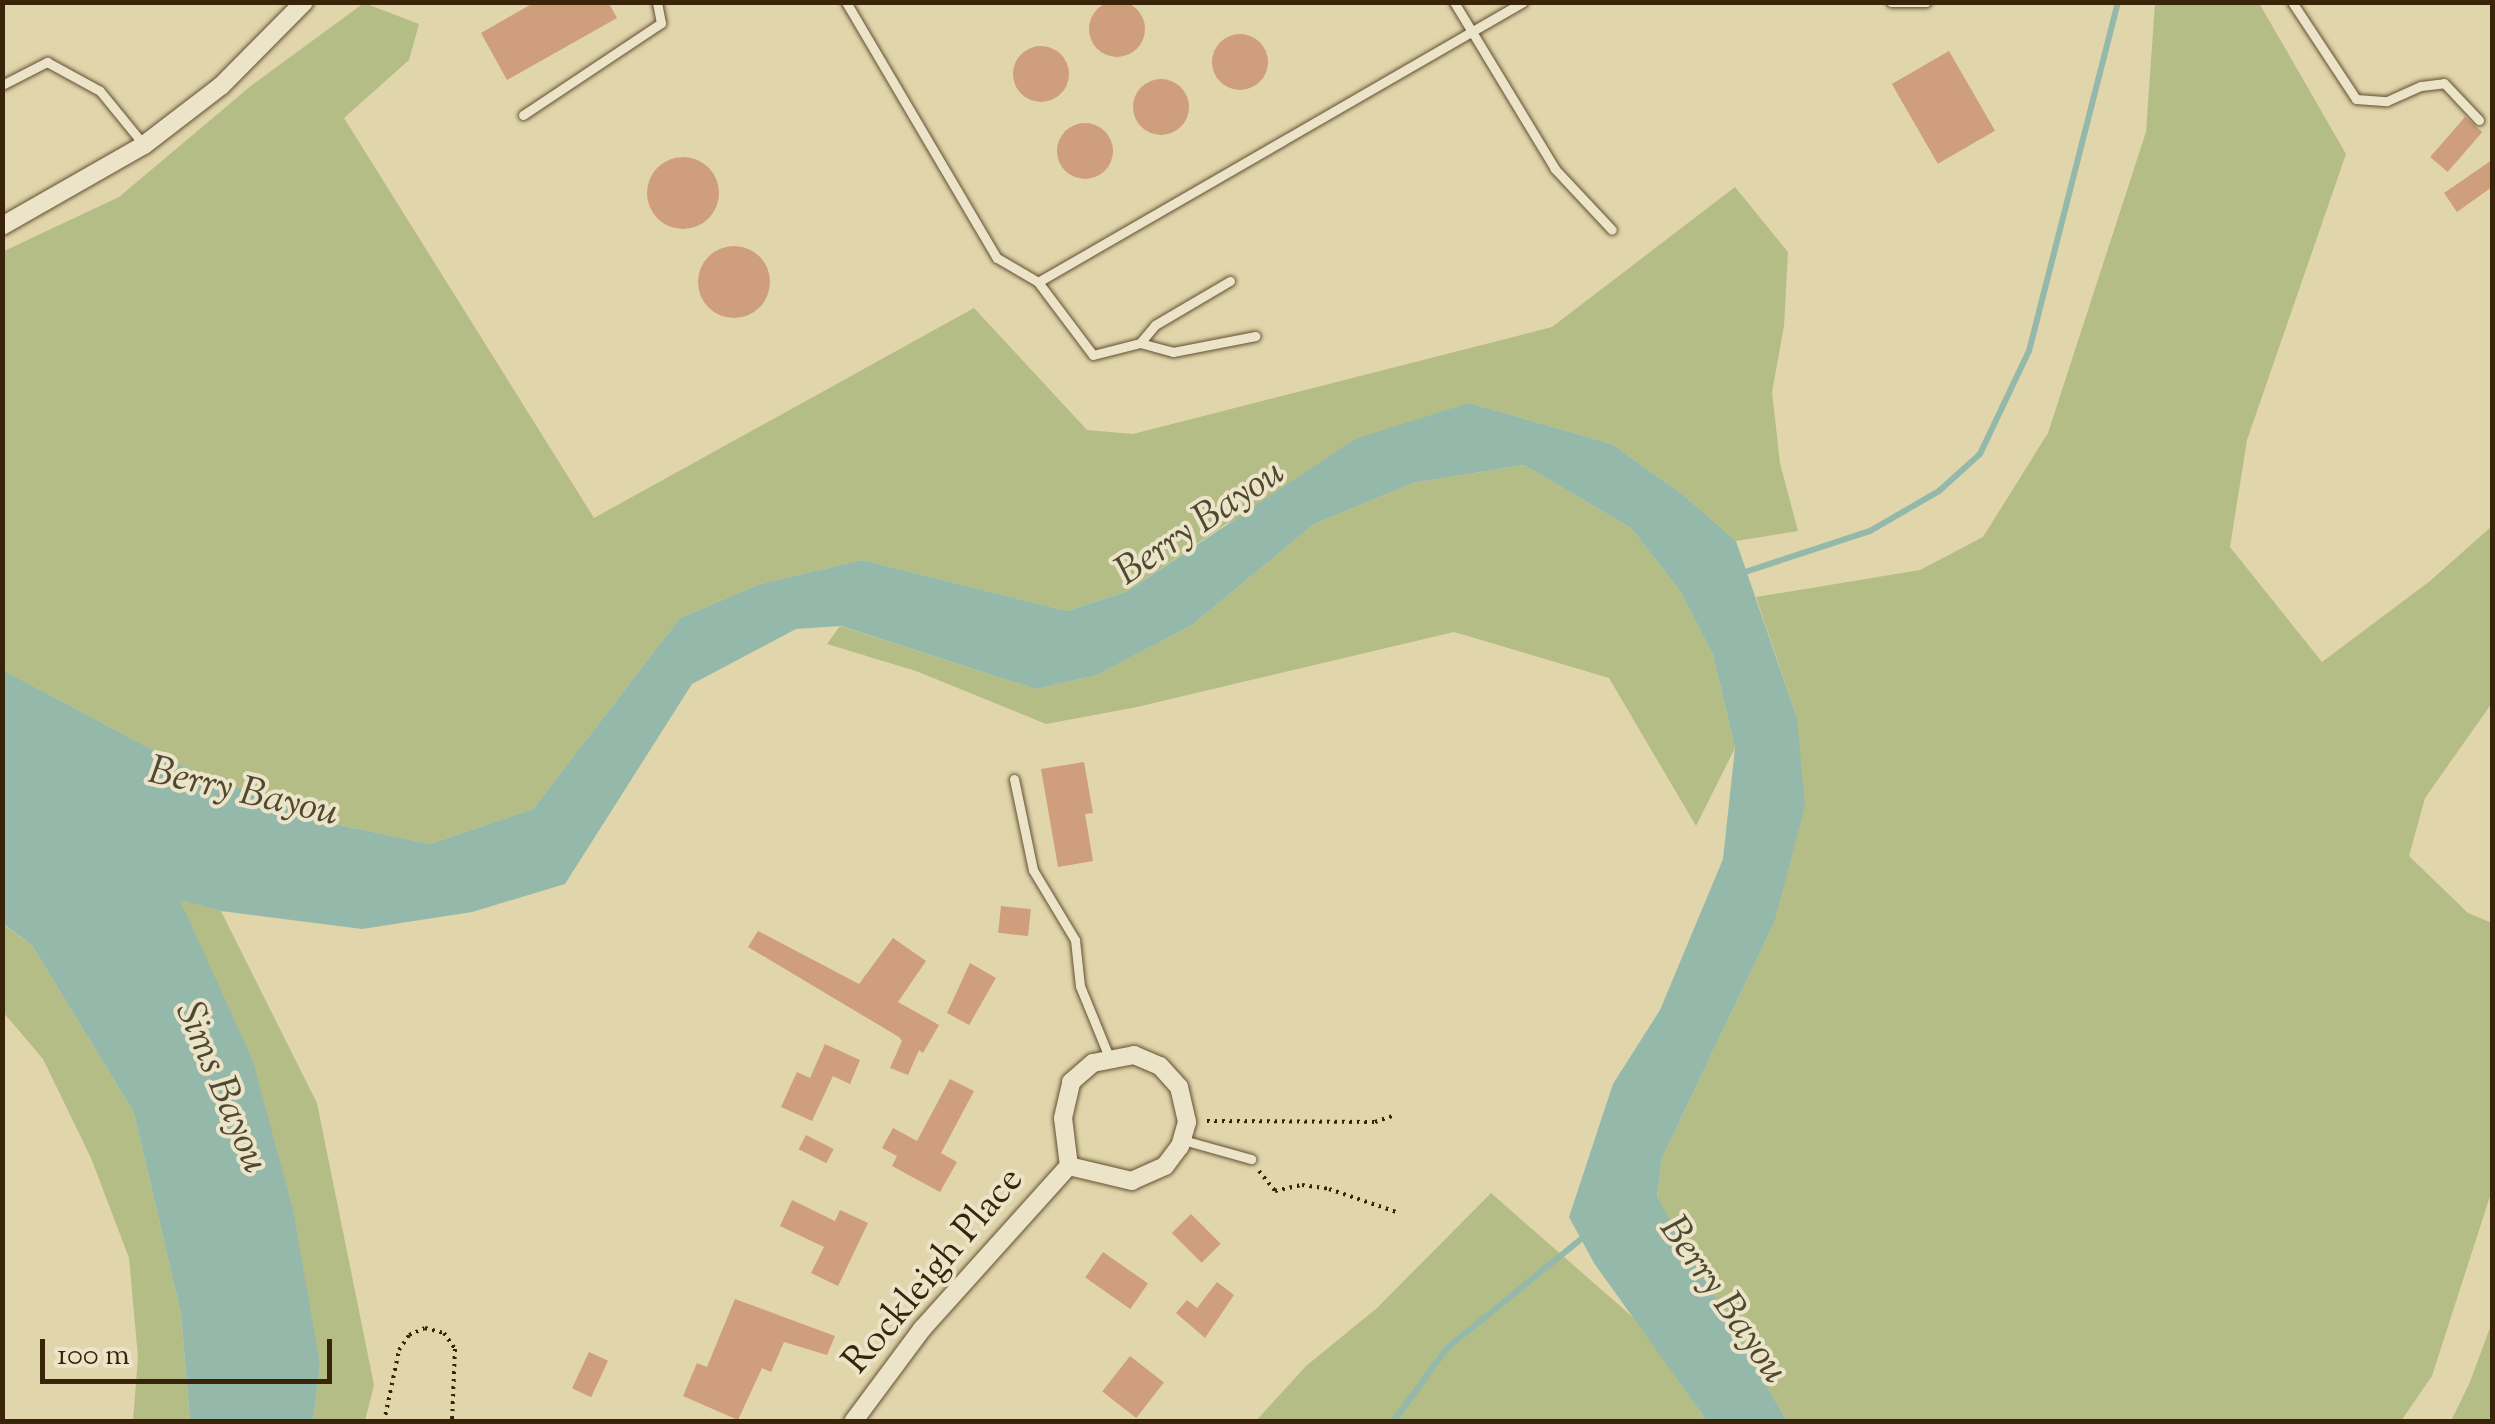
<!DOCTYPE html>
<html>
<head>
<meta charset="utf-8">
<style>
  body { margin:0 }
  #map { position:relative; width:2495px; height:1424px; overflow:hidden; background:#e1d5ab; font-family:"Sorts Mill Goudy",serif }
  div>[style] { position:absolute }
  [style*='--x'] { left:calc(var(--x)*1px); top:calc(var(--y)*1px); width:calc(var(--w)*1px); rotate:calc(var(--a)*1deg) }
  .green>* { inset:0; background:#b5bd87 }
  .water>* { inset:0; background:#94b9aa }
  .stream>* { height:6px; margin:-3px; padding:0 3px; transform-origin:3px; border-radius:3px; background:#94b9aa }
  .building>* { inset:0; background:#cf9e7c; transform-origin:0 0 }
  .round { border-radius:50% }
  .path>* { height:4px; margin-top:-2px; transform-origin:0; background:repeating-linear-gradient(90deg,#392409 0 2.5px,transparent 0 7.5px) }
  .roads { filter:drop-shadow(0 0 2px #635032) drop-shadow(0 0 2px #635032) }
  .lane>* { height:9px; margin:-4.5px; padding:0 4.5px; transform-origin:4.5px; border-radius:4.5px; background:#ece4c8 }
  .street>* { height:18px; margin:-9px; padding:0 9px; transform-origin:9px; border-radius:9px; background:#ece4c8 }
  span { translate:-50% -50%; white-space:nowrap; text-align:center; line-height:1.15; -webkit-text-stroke:8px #ece4c8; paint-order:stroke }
  .street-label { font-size:38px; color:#392409 }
  .water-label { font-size:40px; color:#504931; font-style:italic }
  .frame { position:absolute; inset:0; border:5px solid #392409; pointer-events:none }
  .scale { position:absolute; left:40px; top:1339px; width:292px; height:45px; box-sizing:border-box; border:5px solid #392409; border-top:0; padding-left:12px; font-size:30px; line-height:35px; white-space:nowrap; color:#392409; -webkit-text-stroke:8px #ece4c8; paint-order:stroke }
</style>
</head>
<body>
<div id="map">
  <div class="green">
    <div style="clip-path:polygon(364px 3px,419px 24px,409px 60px,344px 118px,594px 518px,974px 308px,1087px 430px,1133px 434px,1552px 327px,1735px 187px,1788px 252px,1784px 326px,1772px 392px,1780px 463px,1798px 531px,1736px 541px,1682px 494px,1612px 444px,1469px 403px,1226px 524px,1128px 591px,1067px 611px,862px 560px,760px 584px,680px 618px,533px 809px,430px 844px,335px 824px,185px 767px,3px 670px,2px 252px,119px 197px,252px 85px)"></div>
    <div style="clip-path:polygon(2155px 3px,2259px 3px,2346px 154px,2247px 440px,2230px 547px,2322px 662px,2430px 581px,2492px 526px,2492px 703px,2425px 798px,2409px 856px,2468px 913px,2492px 923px,2492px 1190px,2432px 1376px,2401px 1421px,1787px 1421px,1657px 1198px,1662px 1158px,1774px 923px,1797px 718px,1756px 597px,1920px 570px,1983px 537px,2048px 433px,2146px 132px)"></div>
    <div style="clip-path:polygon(1524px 465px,1631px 528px,1680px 591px,1713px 655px,1735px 748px,1696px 826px,1609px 678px,1454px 632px,1137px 707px,1046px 724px,916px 671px,827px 644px,840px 626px,1036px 689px,1097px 675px,1192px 625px,1314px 524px,1413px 483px)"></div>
    <div style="clip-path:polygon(179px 899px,221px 911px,317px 1103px,374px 1385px,365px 1421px,313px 1421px,320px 1364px)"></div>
    <div style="clip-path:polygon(2px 924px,32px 945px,134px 1113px,181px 1314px,190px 1421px,133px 1421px,138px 1357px,129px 1258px,91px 1158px,43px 1059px,3px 1012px)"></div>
    <div style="clip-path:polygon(1491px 1193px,1635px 1319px,1707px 1421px,1255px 1422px,1306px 1366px,1377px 1308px)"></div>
    <div style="clip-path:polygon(2492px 1322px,2492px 1421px,2451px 1421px,2470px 1382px)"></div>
  </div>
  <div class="water">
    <div style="clip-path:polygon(1469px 403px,1612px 444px,1682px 494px,1736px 541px,1797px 718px,1805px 806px,1774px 923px,1662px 1158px,1657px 1197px,1787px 1421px,1707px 1421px,1594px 1263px,1569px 1217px,1613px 1084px,1660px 1010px,1723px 859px,1735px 748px,1713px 655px,1680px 591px,1631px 528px,1524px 465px,1413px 483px,1314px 524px,1192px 625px,1097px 675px,1036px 689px,841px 626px,796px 629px,692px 684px,565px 884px,472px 912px,362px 929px,221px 911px,180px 900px,253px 1061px,293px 1210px,320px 1364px,313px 1421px,190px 1421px,181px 1314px,134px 1113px,32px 945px,3px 924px,3px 670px,185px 767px,335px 824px,430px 844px,533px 809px,680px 618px,760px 584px,862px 560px,1067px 611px,1128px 591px,1355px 439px)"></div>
  </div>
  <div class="stream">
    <div style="--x:1742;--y:573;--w:135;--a:-18.2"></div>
    <div style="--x:1870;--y:531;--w:80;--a:-30.1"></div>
    <div style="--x:1939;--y:491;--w:55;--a:-42.1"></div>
    <div style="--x:1980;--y:454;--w:114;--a:-64.6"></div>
    <div style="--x:2029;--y:351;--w:360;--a:-75.7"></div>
    <div style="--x:1393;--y:1422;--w:92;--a:-53.9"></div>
    <div style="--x:1447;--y:1348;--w:179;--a:-39.1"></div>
  </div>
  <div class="building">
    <div class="round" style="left:1089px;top:1px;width:56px;height:56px"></div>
    <div style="clip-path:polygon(535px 2px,608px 2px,617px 18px,507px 80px,481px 33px)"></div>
    <div class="round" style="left:1212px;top:34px;width:56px;height:56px"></div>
    <div class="round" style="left:1013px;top:46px;width:56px;height:56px"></div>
    <div style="left:1949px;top:51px;width:92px;height:66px;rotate:60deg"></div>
    <div class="round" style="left:1133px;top:79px;width:56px;height:56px"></div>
    <div style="left:2465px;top:117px;width:23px;height:53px;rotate:41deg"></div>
    <div class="round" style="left:1057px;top:123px;width:56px;height:56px"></div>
    <div class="round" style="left:647px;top:157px;width:72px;height:72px"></div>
    <div style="clip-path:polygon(2492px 160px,2492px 187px,2457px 212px,2444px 193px)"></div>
    <div class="round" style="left:698px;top:246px;width:72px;height:72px"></div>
    <div style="clip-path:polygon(1084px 762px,1093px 813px,1085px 814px,1093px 861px,1058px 867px,1041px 769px)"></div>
    <div style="left:1001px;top:906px;width:30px;height:27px;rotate:6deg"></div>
    <div style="clip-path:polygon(758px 931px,859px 984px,893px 938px,926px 961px,898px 1002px,939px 1025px,923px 1053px,919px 1050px,908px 1075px,890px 1068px,902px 1041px,899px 1037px,748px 947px)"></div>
    <div style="clip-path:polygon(970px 963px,996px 978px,969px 1025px,947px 1013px)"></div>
    <div style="clip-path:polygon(825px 1044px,860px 1060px,850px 1084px,833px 1076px,812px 1121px,781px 1107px,797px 1072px,810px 1078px)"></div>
    <div style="clip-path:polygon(950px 1079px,974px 1091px,941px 1153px,957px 1162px,940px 1192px,892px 1166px,897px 1156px,882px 1148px,893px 1128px,917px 1141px)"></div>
    <div style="left:806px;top:1135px;width:31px;height:16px;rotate:27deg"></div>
    <div style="clip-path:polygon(792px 1200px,835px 1221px,840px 1210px,868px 1223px,838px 1286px,811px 1273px,824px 1247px,780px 1226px)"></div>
    <div style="left:1191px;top:1214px;width:42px;height:27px;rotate:45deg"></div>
    <div style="left:1103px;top:1252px;width:55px;height:31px;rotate:35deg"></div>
    <div style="clip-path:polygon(1217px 1282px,1234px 1295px,1205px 1338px,1176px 1313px,1187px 1300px,1197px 1308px)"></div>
    <div style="clip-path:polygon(735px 1299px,835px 1336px,827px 1355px,784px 1342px,771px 1372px,762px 1368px,738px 1420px,683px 1396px,697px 1363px,707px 1367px)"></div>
    <div style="left:589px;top:1352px;width:21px;height:40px;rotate:25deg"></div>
    <div style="left:1130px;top:1356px;width:43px;height:45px;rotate:38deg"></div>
  </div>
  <div class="path">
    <div style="--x:1207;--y:1121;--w:168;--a:0.3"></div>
    <div style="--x:1375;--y:1122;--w:18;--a:-19"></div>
    <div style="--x:1259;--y:1171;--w:26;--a:51"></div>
    <div style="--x:1275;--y:1191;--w:28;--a:-13"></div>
    <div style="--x:1302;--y:1185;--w:27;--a:8"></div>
    <div style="--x:1329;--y:1189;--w:74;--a:18.9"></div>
    <div style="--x:384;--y:1422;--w:74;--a:-78.2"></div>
    <div style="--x:399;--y:1350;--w:18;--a:-56"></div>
    <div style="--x:409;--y:1335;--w:17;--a:-24"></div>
    <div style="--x:425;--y:1328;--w:20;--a:15"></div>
    <div style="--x:444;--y:1333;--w:19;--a:55"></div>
    <div style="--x:455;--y:1349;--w:73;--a:92.4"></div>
  </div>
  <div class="roads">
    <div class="lane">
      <div style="--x:846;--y:2;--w:297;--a:59.5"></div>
      <div style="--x:997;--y:258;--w:48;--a:30.3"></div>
      <div style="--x:1038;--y:282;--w:560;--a:-30"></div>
      <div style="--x:1454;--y:2;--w:195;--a:58.8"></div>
      <div style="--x:1555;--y:169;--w:83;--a:46.9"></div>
      <div style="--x:1891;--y:2;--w:35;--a:0"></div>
      <div style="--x:2292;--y:2;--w:116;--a:56.6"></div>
      <div style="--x:2356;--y:99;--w:31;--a:4"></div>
      <div style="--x:2387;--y:101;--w:37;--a:-24"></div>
      <div style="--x:2421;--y:86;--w:23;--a:-7"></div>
      <div style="--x:2444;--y:83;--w:51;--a:46.6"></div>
      <div style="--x:2;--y:85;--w:51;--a:-27.1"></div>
      <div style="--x:47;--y:62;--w:60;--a:28.7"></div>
      <div style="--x:100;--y:91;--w:70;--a:50.8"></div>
      <div style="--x:523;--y:115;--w:166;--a:-33.7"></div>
      <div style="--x:661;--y:23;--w:21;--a:-101"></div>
      <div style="--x:1038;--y:282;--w:91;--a:53"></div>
      <div style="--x:1093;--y:355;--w:49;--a:-14.3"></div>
      <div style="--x:1140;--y:343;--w:23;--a:-50"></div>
      <div style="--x:1155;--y:325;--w:87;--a:-30.4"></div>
      <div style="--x:1140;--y:343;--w:34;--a:15"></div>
      <div style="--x:1173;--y:352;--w:84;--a:-11"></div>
      <div style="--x:1014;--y:779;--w:93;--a:78.2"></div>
      <div style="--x:1033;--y:870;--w:82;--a:59"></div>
      <div style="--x:1075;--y:940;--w:46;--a:83.8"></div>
      <div style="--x:1080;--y:986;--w:77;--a:67.8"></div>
      <div style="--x:1183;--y:1140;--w:71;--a:15.6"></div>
    </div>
    <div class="street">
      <div style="--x:2;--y:226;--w:163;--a:-29.7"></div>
      <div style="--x:144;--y:145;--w:97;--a:-37.5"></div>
      <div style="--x:221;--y:86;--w:118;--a:-45.3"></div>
      <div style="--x:1134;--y:1055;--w:28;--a:23"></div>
      <div style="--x:1160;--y:1066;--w:28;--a:48"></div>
      <div style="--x:1179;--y:1087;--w:36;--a:77"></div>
      <div style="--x:1187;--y:1122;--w:25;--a:106"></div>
      <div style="--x:1180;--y:1146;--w:25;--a:127"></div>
      <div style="--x:1165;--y:1166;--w:36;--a:156"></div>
      <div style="--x:1132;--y:1181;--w:65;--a:-166.6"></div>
      <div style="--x:1069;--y:1166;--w:48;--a:-97.1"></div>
      <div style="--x:1063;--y:1118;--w:37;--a:-77"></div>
      <div style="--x:1071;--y:1082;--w:29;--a:-41"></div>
      <div style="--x:1093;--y:1063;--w:42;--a:-11"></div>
      <div style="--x:853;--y:1422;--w:116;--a:-53.4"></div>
      <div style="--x:922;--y:1329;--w:219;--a:-48"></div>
    </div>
  </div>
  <div class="street-label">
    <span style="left:935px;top:1272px;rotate:-50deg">Rockleigh Place</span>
  </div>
  <div class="water-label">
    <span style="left:1201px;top:524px;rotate:-34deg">Berry Bayou</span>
    <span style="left:243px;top:794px;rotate:13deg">Berry Bayou</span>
    <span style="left:220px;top:1088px;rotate:67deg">Sims Bayou</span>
    <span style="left:1722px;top:1301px;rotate:55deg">Berry Bayou</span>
  </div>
  <div class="frame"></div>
  <div class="scale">100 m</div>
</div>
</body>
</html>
